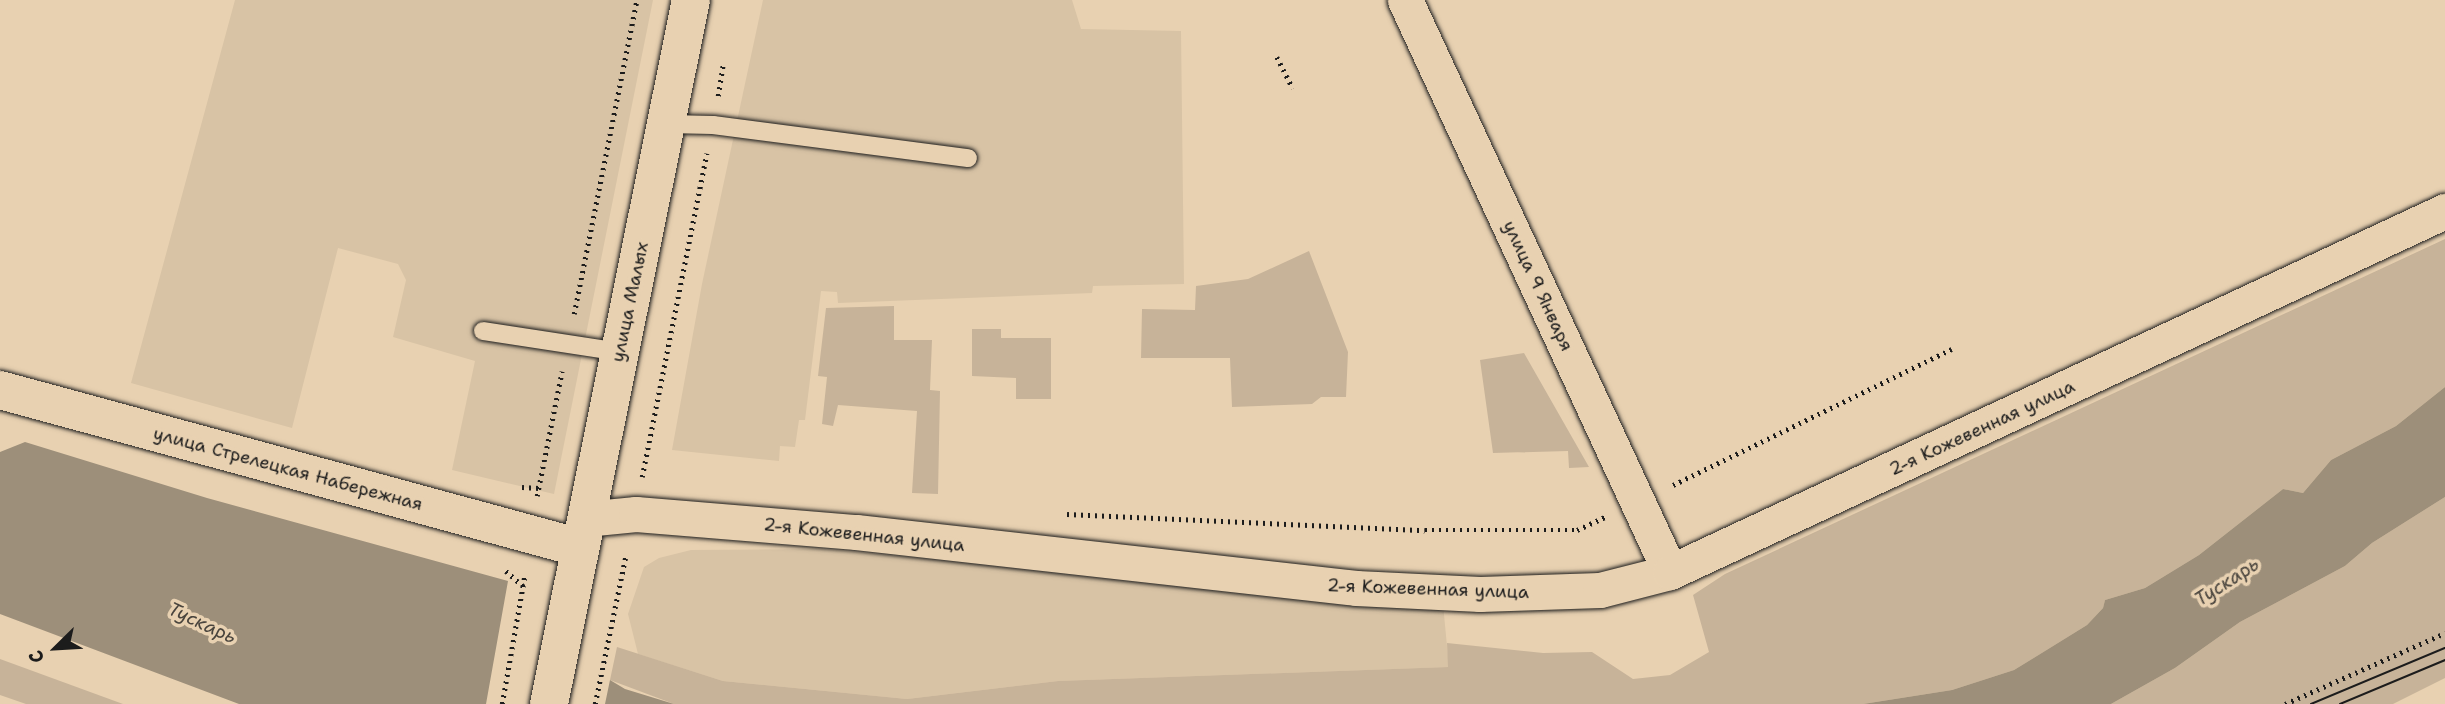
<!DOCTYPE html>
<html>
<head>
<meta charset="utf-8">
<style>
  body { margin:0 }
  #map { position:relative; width:2445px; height:704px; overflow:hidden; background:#e8d1b1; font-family:"Shantell Sans",sans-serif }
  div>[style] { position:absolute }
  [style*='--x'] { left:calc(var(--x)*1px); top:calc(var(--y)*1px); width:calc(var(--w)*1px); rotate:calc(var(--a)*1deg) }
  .built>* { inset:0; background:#d8c3a5 }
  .green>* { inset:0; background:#c7b399 }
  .water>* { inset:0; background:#9d8f7a }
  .path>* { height:4.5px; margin-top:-2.25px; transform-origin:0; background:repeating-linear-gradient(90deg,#1c1c1c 0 2px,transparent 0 7px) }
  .roads { filter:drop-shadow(0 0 2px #1c1c1c) drop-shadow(0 0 2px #1c1c1c) }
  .lane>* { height:18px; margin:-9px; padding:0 9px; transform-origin:9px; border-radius:9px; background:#e8d1b1 }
  .street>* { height:35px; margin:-17.5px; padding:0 17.5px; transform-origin:17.5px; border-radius:17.5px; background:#e8d1b1 }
  .secondary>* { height:38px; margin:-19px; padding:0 19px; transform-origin:19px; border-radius:19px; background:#e8d1b1 }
  .primary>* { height:38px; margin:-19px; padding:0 19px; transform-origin:19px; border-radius:19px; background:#e8d1b1 }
  .tram>* { height:2px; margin:-1px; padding:0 1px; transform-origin:1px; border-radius:1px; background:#1c1c1c }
  span { translate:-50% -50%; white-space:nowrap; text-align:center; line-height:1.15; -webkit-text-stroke:7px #e8d1b1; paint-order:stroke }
  .street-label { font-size:18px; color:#1c1c1c }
  .water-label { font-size:19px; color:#49443d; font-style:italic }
  .north { position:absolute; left:21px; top:613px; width:70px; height:70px; -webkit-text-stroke:5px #e8d1b1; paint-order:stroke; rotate:246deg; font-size:19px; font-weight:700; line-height:28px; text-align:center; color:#1c1c1c }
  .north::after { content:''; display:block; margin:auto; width:24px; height:32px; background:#1c1c1c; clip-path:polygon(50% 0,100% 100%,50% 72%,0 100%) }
</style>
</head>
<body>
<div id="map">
  <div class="built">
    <div style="clip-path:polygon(235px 0,653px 0,554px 494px,452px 470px,475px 361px,393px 337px,406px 280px,398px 264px,338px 248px,292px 428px,131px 383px)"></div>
    <div style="clip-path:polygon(763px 0,1072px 0,1081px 29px,1181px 31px,1184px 284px,1093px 286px,1092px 293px,838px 303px,837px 292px,821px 291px,805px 420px,799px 420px,795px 447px,780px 446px,779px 461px,672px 450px,702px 284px)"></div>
    <div style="clip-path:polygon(820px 549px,1443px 604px,1449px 667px,1058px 681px,907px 699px,723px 681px,638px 654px,628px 614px,644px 567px,659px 558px,691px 550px)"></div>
  </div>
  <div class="green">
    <div style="clip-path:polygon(2445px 239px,2445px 387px,2396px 426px,2331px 460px,2303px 493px,2283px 489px,2199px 555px,2145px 588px,2105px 600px,2103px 608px,2087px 625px,2014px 670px,1952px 690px,1863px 704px,674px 704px,610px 680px,617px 647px,723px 681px,907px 699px,1058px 681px,1448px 667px,1447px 643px,1543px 653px,1592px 652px,1633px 679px,1670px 675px,1709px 652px,1693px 595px,1725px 574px)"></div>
    <div style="clip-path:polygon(1309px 251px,1348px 352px,1346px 397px,1321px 397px,1312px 404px,1232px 407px,1230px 358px,1141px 358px,1142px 309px,1195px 310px,1196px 286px,1248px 279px)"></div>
    <div style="clip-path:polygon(894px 306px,894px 340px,932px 340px,930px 390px,940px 391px,938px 494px,912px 493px,917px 411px,838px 405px,833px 426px,822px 424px,827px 377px,818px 376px,826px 308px)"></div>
    <div style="clip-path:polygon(972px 329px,1001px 329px,1001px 338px,1051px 338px,1051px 399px,1016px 399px,1016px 378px,972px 376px)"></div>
    <div style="clip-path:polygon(1524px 353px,1589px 467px,1569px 468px,1568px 451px,1493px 453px,1480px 360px)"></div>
    <div style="clip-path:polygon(2445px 497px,2445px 678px,2393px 704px,2111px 704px,2175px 668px,2240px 622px,2345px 566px,2372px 543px)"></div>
    <div style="clip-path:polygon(0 659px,123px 704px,26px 704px,0 695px)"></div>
  </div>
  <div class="water">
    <div style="clip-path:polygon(2445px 387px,2445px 497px,2372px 543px,2345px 566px,2240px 622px,2175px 668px,2111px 704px,1863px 704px,1952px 690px,2014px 670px,2087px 625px,2103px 608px,2105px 600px,2145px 588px,2199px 555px,2283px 489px,2303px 493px,2331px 460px,2396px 426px)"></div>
    <div style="clip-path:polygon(25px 442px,207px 498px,508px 581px,486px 704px,239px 704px,0 614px,0 452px)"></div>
    <div style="clip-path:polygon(610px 680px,625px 689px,674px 704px,605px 704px)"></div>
  </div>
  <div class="path">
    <div style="--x:1277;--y:57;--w:35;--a:63"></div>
    <div style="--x:718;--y:96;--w:33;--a:-81"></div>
    <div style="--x:574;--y:314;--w:320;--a:-78.7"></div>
    <div style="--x:642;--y:477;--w:330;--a:-78.7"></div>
    <div style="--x:1673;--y:485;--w:310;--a:-26"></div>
    <div style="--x:522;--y:487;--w:17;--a:3"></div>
    <div style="--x:537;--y:496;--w:127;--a:-78.7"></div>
    <div style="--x:1067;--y:514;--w:358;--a:2.6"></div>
    <div style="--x:1425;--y:530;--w:152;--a:0"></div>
    <div style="--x:1577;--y:530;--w:31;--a:-25"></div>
    <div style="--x:506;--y:571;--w:23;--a:41"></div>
    <div style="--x:502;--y:704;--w:132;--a:-80"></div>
    <div style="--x:595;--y:704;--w:153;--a:-78.3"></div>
    <div style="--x:2285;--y:704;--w:175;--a:-23.9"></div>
  </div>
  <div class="roads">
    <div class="lane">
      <div style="--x:667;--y:124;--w:46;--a:1.2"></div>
      <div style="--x:713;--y:125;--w:257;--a:7.4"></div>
      <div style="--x:483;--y:331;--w:139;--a:8.7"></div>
    </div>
    <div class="street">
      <div style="--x:1405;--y:0;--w:630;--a:65.14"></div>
      <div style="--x:585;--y:519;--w:51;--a:-5.6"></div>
      <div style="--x:636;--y:514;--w:221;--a:4.7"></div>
      <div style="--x:856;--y:532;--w:503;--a:6.39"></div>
      <div style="--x:1356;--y:588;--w:124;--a:2.8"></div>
      <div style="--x:1480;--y:594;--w:120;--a:-1.9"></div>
      <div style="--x:1600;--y:590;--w:72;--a:-14.4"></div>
      <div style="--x:1670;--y:572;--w:855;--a:-24.98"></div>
    </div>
    <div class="secondary">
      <div style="--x:0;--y:390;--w:598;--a:15.22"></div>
    </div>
    <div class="primary">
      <div style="--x:549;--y:704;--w:718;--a:-78.6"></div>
    </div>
  </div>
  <div class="tram">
    <div style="--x:2311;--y:704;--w:145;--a:-22.7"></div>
    <div style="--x:2340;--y:704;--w:114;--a:-22.7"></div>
  </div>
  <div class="street-label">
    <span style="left:1538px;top:286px;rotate:65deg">улица 9 Января</span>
    <span style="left:630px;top:302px;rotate:-78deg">улица Малых</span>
    <span style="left:1982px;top:428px;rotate:-25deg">2-я Кожевенная улица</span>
    <span style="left:288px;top:469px;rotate:15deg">улица Стрелецкая Набережная</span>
    <span style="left:864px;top:535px;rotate:6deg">2-я Кожевенная улица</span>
    <span style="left:1428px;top:589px;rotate:2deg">2-я Кожевенная улица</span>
  </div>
  <div class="water-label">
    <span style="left:2227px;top:582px;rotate:-33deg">Тускарь</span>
    <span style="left:202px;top:623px;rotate:25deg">Тускарь</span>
  </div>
  <div class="north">С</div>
</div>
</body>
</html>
